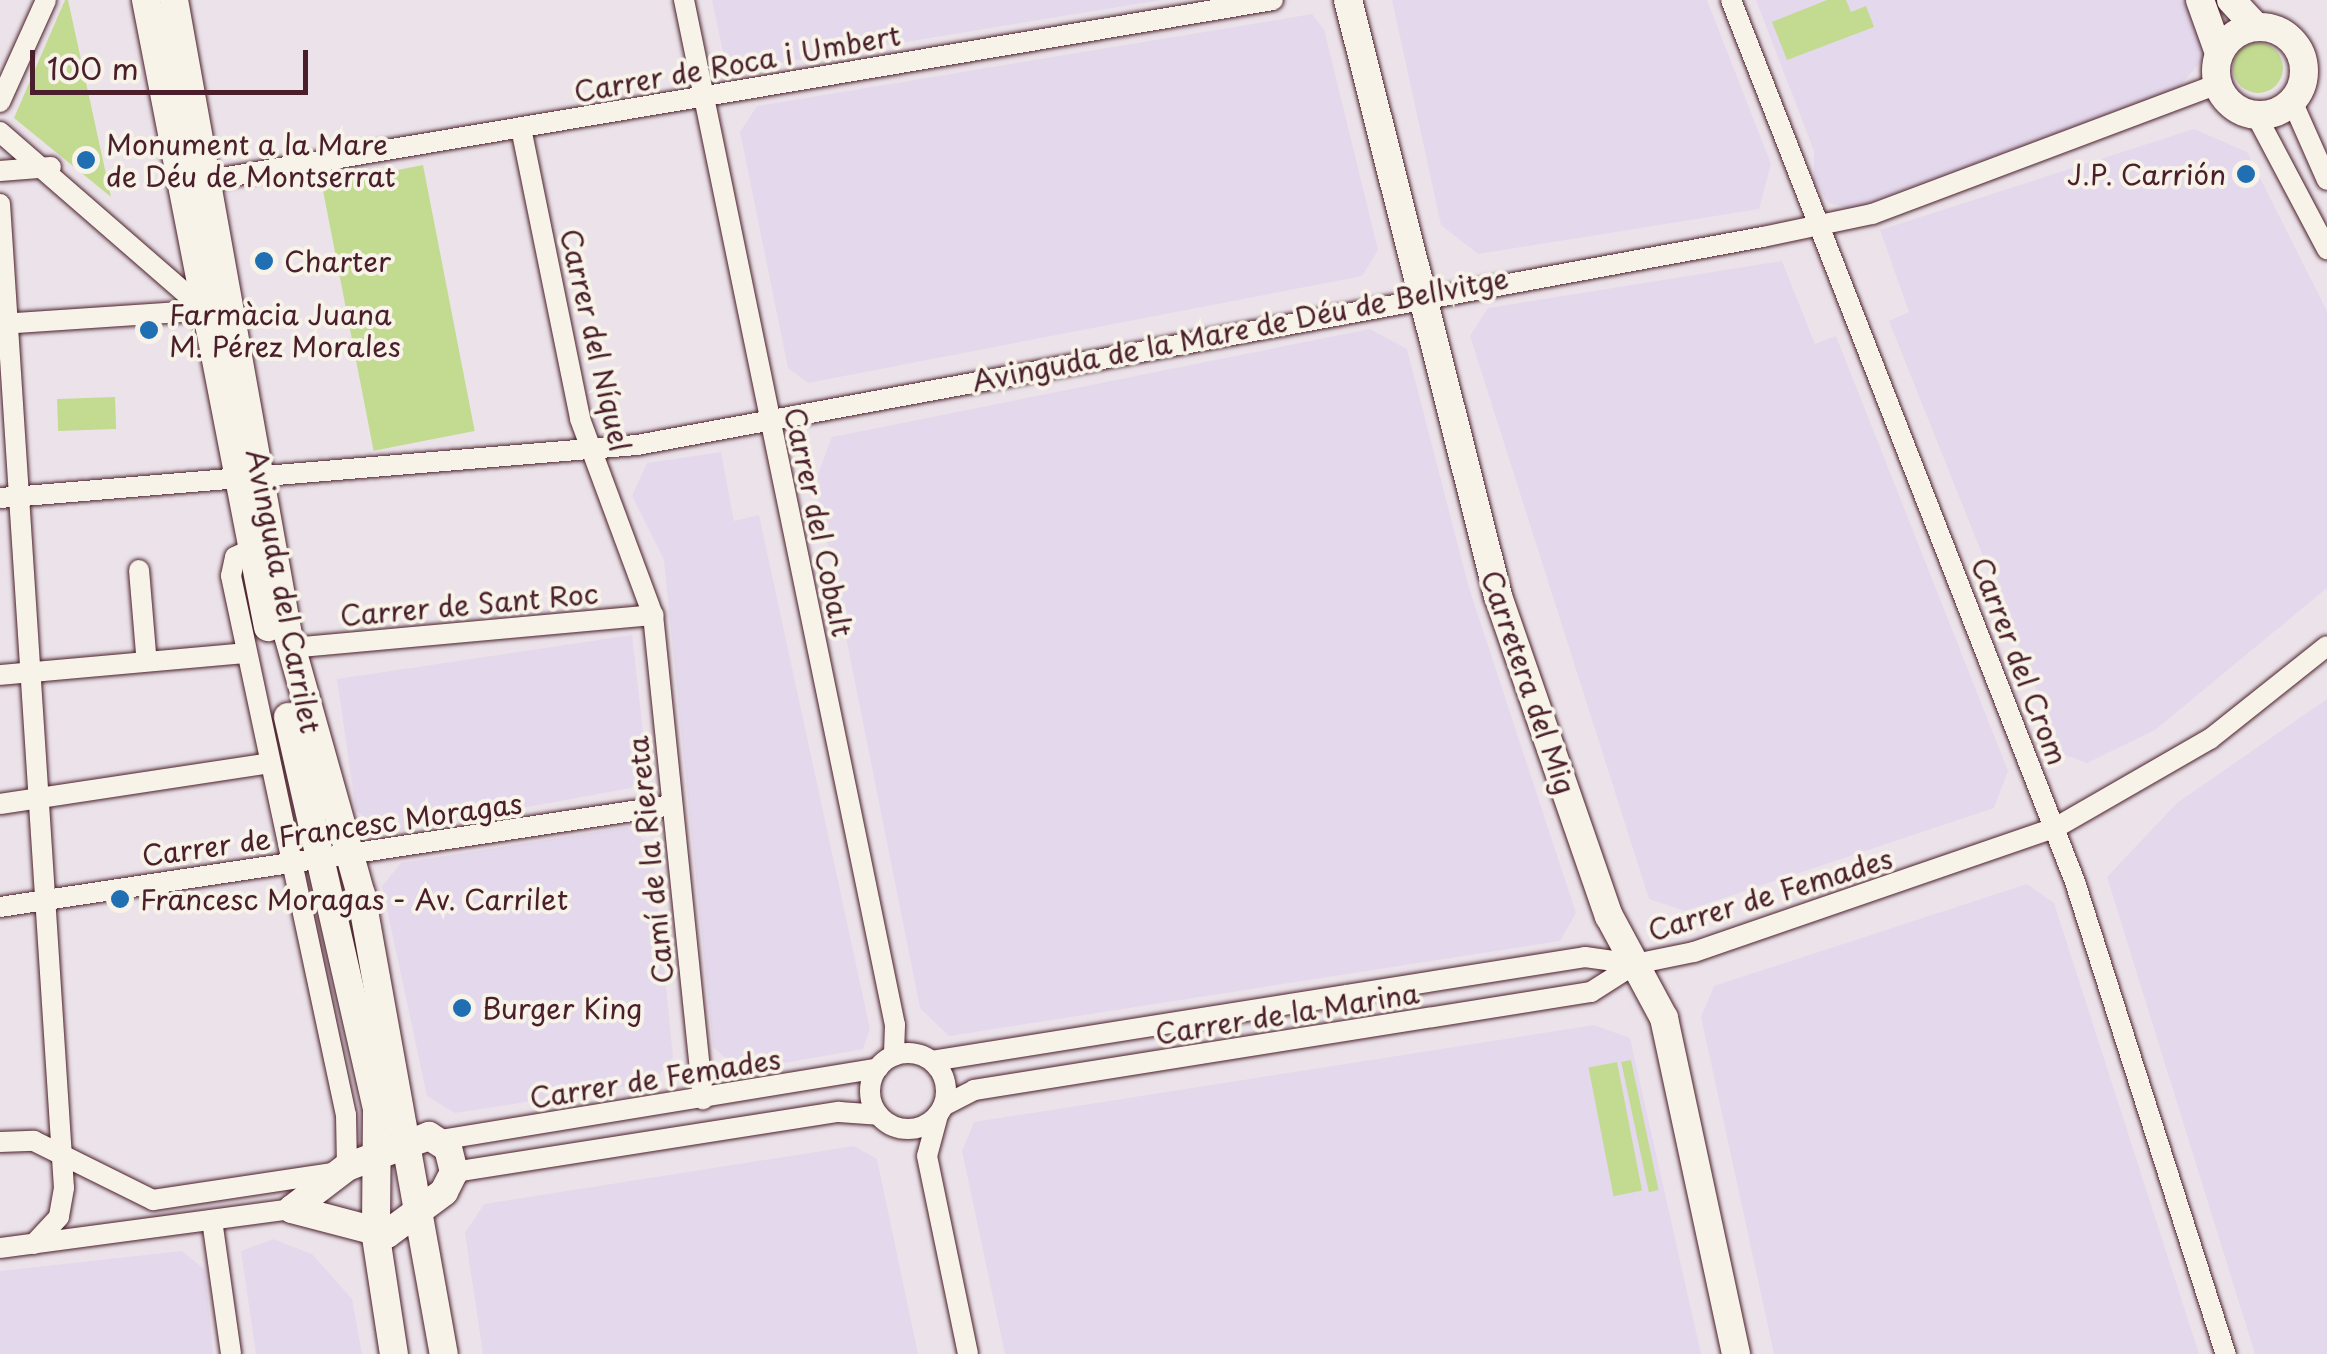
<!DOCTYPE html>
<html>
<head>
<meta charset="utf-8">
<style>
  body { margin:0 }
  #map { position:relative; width:2327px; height:1354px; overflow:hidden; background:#ece3ea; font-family:"Playpen Sans",sans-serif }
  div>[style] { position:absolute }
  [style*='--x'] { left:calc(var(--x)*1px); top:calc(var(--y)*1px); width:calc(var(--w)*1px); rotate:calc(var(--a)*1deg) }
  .built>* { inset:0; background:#e4d8ec }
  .green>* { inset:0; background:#c3db91; transform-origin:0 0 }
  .round { border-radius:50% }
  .roads { filter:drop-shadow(0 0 2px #4a1f2b) drop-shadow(0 0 2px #4a1f2b) }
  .street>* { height:20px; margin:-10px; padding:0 10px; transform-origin:10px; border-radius:10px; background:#f7f3e8 }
  .street>.ring { margin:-10px; padding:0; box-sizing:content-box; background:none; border:20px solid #f7f3e8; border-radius:50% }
  .secondary>* { height:28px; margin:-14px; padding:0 14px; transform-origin:14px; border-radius:14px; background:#f7f3e8 }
  .secondary>.ring { margin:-14px; padding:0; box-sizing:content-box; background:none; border:28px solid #f7f3e8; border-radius:50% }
  .dots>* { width:28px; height:28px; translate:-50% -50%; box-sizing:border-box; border:5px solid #f7f3e8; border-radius:50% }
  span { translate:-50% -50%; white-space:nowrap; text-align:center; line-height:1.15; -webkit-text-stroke:8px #f7f3e8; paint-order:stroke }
  .street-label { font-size:28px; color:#4a1f2b }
  .poi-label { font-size:28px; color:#4a1f2b }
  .left { translate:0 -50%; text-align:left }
  .right { translate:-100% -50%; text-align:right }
  .scale { position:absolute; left:30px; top:50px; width:278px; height:45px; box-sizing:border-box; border:5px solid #4a1f2b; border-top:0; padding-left:12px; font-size:30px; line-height:35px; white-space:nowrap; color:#4a1f2b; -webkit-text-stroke:8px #f7f3e8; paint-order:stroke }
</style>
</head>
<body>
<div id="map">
  <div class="built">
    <div style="clip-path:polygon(712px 0,1161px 0,748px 68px,723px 52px)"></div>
    <div style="clip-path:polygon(1392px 0,1707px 0,1771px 164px,1759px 209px,1478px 254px,1441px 225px)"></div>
    <div style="clip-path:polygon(1756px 0,2191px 0,2208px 53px,2179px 87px,1852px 209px,1829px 203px,1814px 183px,1814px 151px)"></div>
    <div style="clip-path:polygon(1312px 14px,1324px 29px,1378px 250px,1362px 276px,808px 383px,788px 368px,740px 132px,757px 106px)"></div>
    <div style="clip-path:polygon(2194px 129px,2247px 152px,2327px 311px,2327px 588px,2155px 730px,2087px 763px,2062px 754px,1889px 321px,1909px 312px,1880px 230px)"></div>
    <div style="clip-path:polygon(1782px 261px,1815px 344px,1836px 336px,2008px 771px,1994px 808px,1685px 911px,1649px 899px,1470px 336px,1488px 308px)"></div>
    <div style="clip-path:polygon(1370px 329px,1407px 349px,1469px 588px,1576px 913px,1560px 941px,949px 1036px,920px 1008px,815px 482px,832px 437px)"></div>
    <div style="clip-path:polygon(721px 452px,734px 521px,759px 515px,870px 1029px,863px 1049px,740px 1071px,713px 1047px,664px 560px,632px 496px,647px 463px)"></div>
    <div style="clip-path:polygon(632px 635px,647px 766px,631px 788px,386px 833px,356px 811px,337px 679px)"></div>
    <div style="clip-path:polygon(2327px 699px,2327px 1354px,2255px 1354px,2107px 877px,2177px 803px)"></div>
    <div style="clip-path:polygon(627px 827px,652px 846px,673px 1057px,654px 1082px,455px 1113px,427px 1096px,382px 886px,401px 863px)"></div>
    <div style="clip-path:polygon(2027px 884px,2054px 903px,2199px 1354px,1774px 1354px,1701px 1017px,1714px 986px)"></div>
    <div style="clip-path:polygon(1594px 1025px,1630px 1038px,1701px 1354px,1005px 1354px,962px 1151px,974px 1122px)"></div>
    <div style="clip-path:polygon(854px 1146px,877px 1159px,918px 1354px,483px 1354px,465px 1233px,484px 1204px)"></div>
    <div style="clip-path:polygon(273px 1239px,312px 1254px,352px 1299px,362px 1354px,256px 1354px,241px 1251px)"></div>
    <div style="clip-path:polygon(182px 1251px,205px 1270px,213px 1354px,0 1354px,0 1271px)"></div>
  </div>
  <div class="green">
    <div style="clip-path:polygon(65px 0,68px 0,111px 197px,14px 118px)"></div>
    <div style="clip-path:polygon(1827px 0,1846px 0,1851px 12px,1866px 6px,1874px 27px,1787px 60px,1772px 22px)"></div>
    <div class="round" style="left:2233px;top:43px;width:50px;height:50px"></div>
    <div style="left:423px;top:165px;width:271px;height:103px;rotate:79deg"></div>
    <div style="left:115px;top:397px;width:32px;height:58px;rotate:88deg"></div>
    <div style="left:1631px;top:1060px;width:133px;height:10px;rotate:78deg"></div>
    <div style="left:1617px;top:1062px;width:131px;height:29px;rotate:79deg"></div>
  </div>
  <div class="roads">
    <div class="street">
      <div style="--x:684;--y:0;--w:1046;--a:78.37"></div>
      <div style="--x:895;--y:1025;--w:31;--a:92"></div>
      <div style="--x:1731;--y:0;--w:947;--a:68.69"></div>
      <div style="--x:2075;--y:882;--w:496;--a:72.3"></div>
      <div style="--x:2292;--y:101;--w:86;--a:66.1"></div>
      <div style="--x:0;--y:102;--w:112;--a:-65.7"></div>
      <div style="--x:2256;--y:115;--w:152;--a:62.1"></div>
      <div style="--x:521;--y:128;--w:297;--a:78.5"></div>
      <div style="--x:580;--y:419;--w:209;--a:69.6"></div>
      <div style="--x:653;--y:615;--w:487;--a:84.1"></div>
      <div style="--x:0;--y:132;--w:274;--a:41"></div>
      <div style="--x:0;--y:171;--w:51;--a:-4.5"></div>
      <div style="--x:209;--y:180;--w:1079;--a:-9.6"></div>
      <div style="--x:0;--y:204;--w:986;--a:86.28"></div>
      <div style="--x:64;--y:1188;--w:29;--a:100"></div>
      <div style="--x:59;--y:1217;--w:37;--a:133"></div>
      <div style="--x:0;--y:324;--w:212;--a:-3.8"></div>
      <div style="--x:0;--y:498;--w:639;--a:-4.76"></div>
      <div style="--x:637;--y:445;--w:1145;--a:-10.47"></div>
      <div style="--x:1763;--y:237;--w:111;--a:-11.9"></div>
      <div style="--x:1872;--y:214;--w:369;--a:-20.6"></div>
      <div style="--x:256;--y:547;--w:23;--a:155"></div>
      <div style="--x:235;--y:557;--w:19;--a:102"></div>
      <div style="--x:231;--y:576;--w:551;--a:77.96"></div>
      <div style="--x:346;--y:1115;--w:52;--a:88.9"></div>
      <div style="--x:139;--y:570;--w:84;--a:85.2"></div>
      <div style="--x:291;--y:648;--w:364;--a:-5.2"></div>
      <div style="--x:0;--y:675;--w:247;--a:-5.1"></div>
      <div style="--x:0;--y:804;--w:273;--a:-8.6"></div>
      <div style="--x:0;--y:907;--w:680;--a:-8.63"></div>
      <div class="ring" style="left:870px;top:1053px;width:56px;height:56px"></div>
      <div style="--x:932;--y:1061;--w:661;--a:-9.05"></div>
      <div style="--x:1585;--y:957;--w:50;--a:8"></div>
      <div style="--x:1635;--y:964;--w:60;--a:-11.5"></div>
      <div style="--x:1694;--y:952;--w:382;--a:-19"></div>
      <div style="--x:2055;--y:828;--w:179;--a:-29.9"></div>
      <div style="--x:2210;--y:739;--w:149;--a:-38.5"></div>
      <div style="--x:943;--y:1106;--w:35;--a:-27"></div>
      <div style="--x:974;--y:1090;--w:625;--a:-9.03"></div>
      <div style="--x:1591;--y:992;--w:52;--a:-32.5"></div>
      <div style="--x:938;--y:1115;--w:42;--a:105"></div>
      <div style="--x:927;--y:1156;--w:202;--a:78.3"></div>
      <div style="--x:440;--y:1140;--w:444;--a:-9.3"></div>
      <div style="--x:0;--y:1142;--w:34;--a:-2"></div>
      <div style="--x:34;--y:1141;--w:133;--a:26.4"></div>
      <div style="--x:153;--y:1200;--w:187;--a:-8.6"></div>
      <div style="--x:454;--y:1172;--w:390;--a:-8.9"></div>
      <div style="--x:839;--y:1112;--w:39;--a:4"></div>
      <div style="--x:212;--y:1220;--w:135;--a:81.9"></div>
      <div style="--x:0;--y:1248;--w:295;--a:-7.6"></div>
    </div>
    <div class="secondary">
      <div style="--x:146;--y:0;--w:639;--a:78.99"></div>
      <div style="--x:174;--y:0;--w:645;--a:79.82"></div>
      <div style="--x:288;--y:635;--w:269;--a:74.3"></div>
      <div style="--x:361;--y:894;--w:467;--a:79.8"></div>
      <div style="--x:1348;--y:0;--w:615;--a:75.87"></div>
      <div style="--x:1498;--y:596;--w:339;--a:70.9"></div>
      <div style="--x:1609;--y:916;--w:116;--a:61.7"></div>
      <div style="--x:1664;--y:1018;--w:344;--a:77.9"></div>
      <div style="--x:2200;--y:0;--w:56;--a:70.3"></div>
      <div style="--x:2231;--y:0;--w:33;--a:47"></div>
      <div class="ring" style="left:2216px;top:27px;width:60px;height:60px"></div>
      <div style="--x:288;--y:717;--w:403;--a:77.2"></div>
      <div style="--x:377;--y:1110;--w:127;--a:90.5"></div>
      <div style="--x:376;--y:1237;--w:118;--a:81.3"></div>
      <div style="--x:429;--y:1136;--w:22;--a:32"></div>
      <div style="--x:448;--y:1148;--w:25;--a:76"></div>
      <div style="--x:454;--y:1172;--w:22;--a:117"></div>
      <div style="--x:444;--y:1192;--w:71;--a:143.6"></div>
      <div style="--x:387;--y:1234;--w:98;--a:-165.3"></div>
      <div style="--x:292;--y:1209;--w:69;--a:-37.4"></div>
      <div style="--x:347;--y:1167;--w:88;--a:-20.7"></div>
    </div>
  </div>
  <div class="dots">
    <div style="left:86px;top:160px;background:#1f6fb2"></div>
    <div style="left:2246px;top:174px;background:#1f6fb2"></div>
    <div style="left:264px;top:261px;background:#1f6fb2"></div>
    <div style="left:149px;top:330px;background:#1f6fb2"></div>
    <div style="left:120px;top:899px;background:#1f6fb2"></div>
    <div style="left:462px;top:1008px;background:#1f6fb2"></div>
  </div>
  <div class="street-label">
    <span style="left:737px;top:63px;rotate:-10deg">Carrer de Roca i Umbert</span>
    <span style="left:1240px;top:329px;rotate:-11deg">Avinguda de la Mare de Déu de Bellvitge</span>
    <span style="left:596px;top:340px;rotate:77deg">Carrer del Níquel</span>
    <span style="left:819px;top:522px;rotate:78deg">Carrer del Cobalt</span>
    <span style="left:284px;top:591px;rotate:79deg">Avinguda del Carrilet</span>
    <span style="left:469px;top:604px;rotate:-5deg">Carrer de Sant Roc</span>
    <span style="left:2020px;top:661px;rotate:69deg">Carrer del Crom</span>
    <span style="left:1529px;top:682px;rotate:71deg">Carretera del Mig</span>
    <span style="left:332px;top:829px;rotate:-8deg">Carrer de Francesc Moragas</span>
    <span style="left:650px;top:860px;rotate:-96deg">Camí de la Riereta</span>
    <span style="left:1770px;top:894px;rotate:-17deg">Carrer de Femades</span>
    <span style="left:1287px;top:1013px;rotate:-9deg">Carrer de la Marina</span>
    <span style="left:655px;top:1078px;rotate:-9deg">Carrer de Femades</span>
  </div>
  <div class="poi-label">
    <span class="left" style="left:106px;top:160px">Monument a la Mare<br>de Déu de Montserrat</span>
    <span class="right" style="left:2226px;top:174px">J.P. Carrión</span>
    <span class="left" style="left:284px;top:261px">Charter</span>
    <span class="left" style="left:169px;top:330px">Farmàcia Juana<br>M. Pérez Morales</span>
    <span class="left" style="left:140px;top:899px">Francesc Moragas - Av. Carrilet</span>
    <span class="left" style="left:482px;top:1008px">Burger King</span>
  </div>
  <div class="scale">100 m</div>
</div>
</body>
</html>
